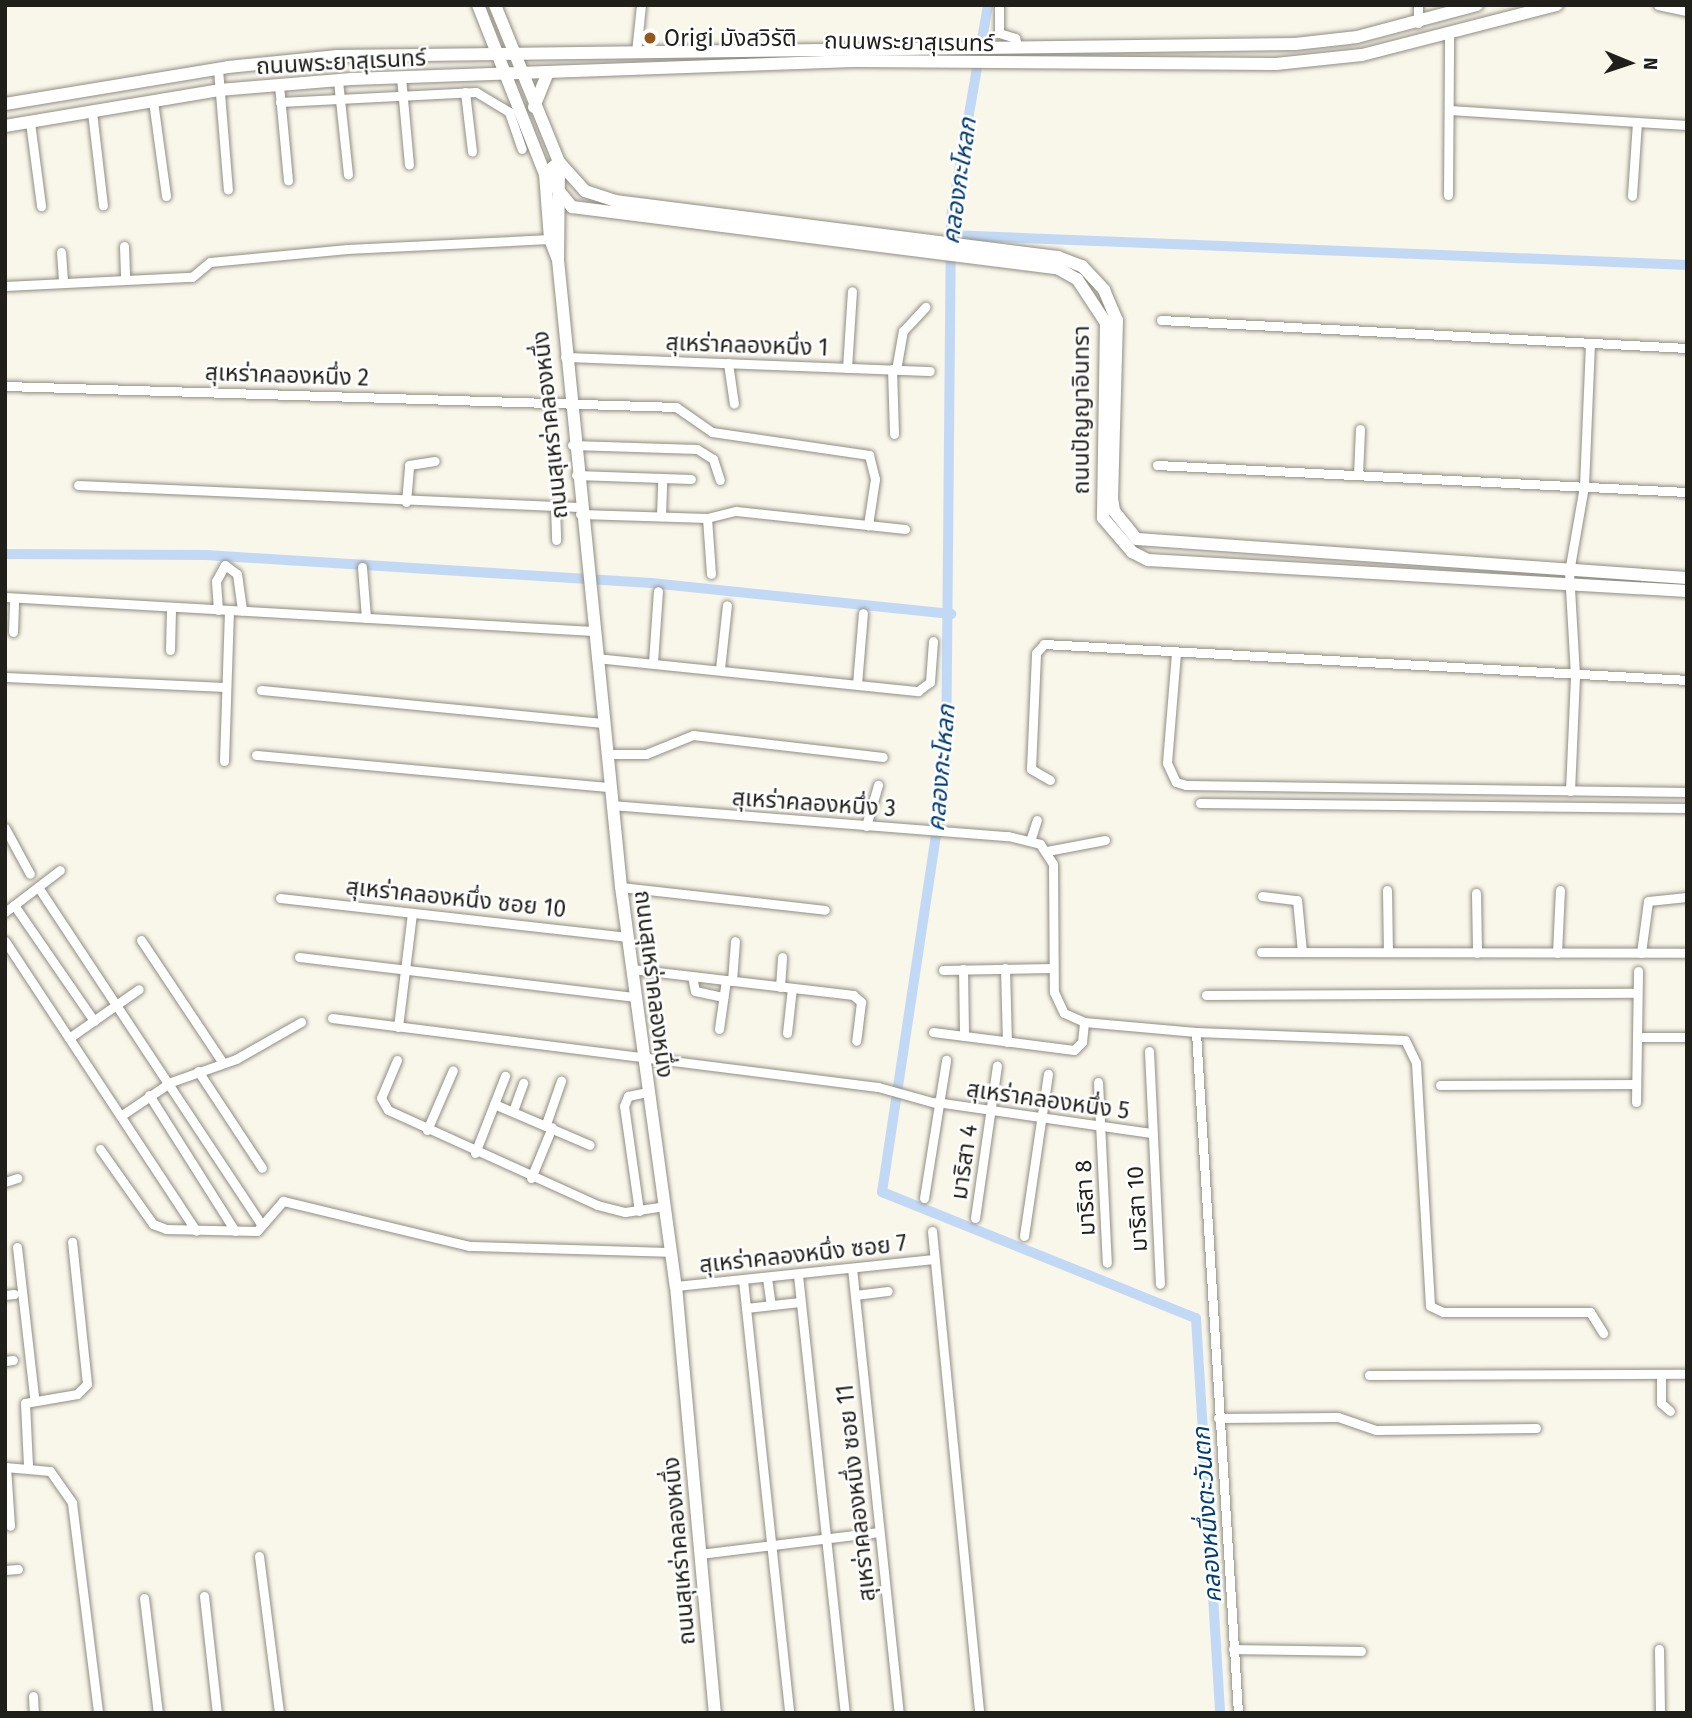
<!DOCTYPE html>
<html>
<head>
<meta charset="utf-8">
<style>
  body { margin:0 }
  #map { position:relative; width:1692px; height:1718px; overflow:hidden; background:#f9f6ea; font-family:"Fira Sans","Noto Sans Thai",sans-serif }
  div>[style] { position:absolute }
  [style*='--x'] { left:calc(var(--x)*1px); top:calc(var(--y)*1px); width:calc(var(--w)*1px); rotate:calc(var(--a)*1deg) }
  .canal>* { height:10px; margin:-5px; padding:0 5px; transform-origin:5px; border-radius:5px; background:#c2d9f5 }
  .roads { filter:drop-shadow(0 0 2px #908d82) drop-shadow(0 0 2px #908d82) }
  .street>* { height:9px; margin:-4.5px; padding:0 4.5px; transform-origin:4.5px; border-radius:4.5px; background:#fff }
  .secondary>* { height:12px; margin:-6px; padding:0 6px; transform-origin:6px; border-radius:6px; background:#fff }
  .dots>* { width:19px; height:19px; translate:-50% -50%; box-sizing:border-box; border:4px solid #fff; border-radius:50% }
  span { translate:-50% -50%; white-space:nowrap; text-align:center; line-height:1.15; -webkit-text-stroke:5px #fff; paint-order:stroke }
  .poi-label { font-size:23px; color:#201f1a }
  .left { translate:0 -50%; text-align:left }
  .street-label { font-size:23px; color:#201f1a }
  .water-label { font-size:24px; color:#003c77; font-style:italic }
  .frame { position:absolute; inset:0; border:7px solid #201f1a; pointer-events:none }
  .north { position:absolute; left:1594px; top:28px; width:70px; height:70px; -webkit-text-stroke:5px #fff; paint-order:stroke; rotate:92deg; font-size:19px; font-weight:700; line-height:28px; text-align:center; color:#201f1a }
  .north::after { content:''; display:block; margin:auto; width:24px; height:32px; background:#201f1a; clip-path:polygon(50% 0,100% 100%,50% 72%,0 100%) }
</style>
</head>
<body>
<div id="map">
  <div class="canal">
    <div style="--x:988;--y:5;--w:216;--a:99.9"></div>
    <div style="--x:951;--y:218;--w:551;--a:90.52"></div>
    <div style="--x:946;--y:769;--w:428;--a:98.6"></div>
    <div style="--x:882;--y:1192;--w:338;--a:21.9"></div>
    <div style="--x:1196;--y:1318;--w:396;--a:86.5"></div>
    <div style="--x:950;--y:235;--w:738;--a:2.33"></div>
    <div style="--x:5;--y:554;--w:201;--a:0.3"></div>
    <div style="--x:206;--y:555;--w:446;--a:3.6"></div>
    <div style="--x:651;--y:583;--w:302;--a:5.9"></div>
  </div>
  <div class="roads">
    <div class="street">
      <div style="--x:999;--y:5;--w:28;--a:90"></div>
      <div style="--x:999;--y:33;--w:17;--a:17"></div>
      <div style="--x:1015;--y:38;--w:10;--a:73"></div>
      <div style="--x:1658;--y:5;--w:30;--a:12"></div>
      <div style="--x:1418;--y:23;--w:18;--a:-90"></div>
      <div style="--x:636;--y:52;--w:47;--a:-83.9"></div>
      <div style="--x:218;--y:69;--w:121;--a:85.3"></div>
      <div style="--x:401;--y:77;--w:88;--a:84.8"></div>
      <div style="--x:338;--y:81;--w:94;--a:83.9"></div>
      <div style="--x:279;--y:85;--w:96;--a:84.6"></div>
      <div style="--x:465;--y:92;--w:60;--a:83.3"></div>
      <div style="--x:153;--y:101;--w:96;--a:82.2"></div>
      <div style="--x:280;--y:102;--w:196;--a:-2.9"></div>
      <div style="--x:476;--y:92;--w:39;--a:31"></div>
      <div style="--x:509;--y:112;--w:39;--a:71"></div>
      <div style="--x:1450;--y:110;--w:187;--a:3.7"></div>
      <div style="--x:1637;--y:122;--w:74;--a:93.9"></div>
      <div style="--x:92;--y:112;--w:94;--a:83.3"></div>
      <div style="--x:30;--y:122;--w:85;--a:82.5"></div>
      <div style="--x:1637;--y:122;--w:50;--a:3.4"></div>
      <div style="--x:1448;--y:195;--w:159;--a:-89.6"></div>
      <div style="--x:124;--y:246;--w:34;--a:88"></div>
      <div style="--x:61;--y:252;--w:31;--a:86"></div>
      <div style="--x:5;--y:286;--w:187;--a:-2.8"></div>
      <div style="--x:192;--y:277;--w:23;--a:-40"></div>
      <div style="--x:210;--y:262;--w:138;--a:-5.4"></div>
      <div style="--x:347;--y:249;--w:203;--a:-2.8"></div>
      <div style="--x:1161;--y:320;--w:527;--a:3.05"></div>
      <div style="--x:565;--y:357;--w:365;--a:2.2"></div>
      <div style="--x:728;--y:363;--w:41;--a:81.7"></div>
      <div style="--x:847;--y:368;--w:77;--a:-86.3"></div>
      <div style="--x:892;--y:369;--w:65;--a:88.2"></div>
      <div style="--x:896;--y:370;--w:40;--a:-80"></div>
      <div style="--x:903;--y:331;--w:33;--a:-47"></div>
      <div style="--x:5;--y:386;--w:671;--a:1.79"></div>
      <div style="--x:676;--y:407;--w:44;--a:34.8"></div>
      <div style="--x:712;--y:432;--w:159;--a:8.3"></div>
      <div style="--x:869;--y:455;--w:25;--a:76"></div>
      <div style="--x:875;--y:479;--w:47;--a:98.7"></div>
      <div style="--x:572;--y:445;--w:125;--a:1.8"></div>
      <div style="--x:697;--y:449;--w:19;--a:32"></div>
      <div style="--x:713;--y:459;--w:22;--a:72"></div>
      <div style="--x:1157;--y:465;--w:531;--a:2.92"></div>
      <div style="--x:576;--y:475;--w:115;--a:2"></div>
      <div style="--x:1358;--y:475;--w:46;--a:-87.5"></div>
      <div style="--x:78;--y:485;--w:501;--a:2.51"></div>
      <div style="--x:406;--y:502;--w:37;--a:-85"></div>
      <div style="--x:409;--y:465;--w:26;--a:-9"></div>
      <div style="--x:555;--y:506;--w:34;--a:88"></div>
      <div style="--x:580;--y:514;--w:127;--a:1.8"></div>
      <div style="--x:707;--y:518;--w:30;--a:-14"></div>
      <div style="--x:736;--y:511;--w:170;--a:6.1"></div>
      <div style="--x:661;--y:516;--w:38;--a:-88"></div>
      <div style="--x:707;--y:518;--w:56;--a:85.9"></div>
      <div style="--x:362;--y:567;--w:51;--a:85.5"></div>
      <div style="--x:5;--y:597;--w:589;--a:3.31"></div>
      <div style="--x:218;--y:610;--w:29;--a:-94"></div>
      <div style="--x:216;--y:581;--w:18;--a:-61"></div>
      <div style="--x:225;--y:565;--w:15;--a:37"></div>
      <div style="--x:237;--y:574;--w:37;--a:82"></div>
      <div style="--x:13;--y:632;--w:30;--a:-88"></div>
      <div style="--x:170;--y:650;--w:42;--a:-88.6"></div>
      <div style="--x:1176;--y:653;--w:110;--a:94.7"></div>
      <div style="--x:1167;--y:763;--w:21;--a:65"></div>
      <div style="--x:1176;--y:782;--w:10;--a:17"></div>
      <div style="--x:1186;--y:785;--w:501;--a:0.8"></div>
      <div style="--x:596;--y:658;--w:324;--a:5.9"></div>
      <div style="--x:918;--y:691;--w:15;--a:-37"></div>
      <div style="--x:930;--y:682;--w:41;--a:-85.8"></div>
      <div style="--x:653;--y:662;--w:71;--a:-86"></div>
      <div style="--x:720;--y:669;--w:64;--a:-83.8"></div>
      <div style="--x:5;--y:677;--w:221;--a:2.6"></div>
      <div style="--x:857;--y:684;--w:71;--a:-85.2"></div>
      <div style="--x:261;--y:690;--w:344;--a:5.5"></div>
      <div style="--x:606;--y:754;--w:40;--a:0"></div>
      <div style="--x:646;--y:754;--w:51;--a:-22"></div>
      <div style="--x:693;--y:735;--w:191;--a:6.6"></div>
      <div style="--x:256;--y:755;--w:354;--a:5.2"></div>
      <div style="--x:224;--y:761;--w:151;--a:-88.1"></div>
      <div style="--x:1050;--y:780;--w:22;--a:-150"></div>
      <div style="--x:1031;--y:769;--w:116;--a:-87.5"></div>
      <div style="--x:1036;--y:653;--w:12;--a:-48"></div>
      <div style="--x:1044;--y:644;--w:644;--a:3.2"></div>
      <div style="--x:1570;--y:791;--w:116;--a:-87.5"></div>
      <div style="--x:1575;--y:675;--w:103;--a:-93.3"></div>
      <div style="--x:1569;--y:572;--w:87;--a:-80.1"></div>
      <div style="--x:1584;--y:486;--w:143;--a:-87.6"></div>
      <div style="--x:1200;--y:803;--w:487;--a:0.6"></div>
      <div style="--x:611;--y:805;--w:398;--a:4.5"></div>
      <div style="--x:1008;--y:836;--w:33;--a:14"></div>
      <div style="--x:1040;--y:844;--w:24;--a:57"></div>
      <div style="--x:1053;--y:864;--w:128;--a:89.6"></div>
      <div style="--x:1054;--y:992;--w:23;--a:65"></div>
      <div style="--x:1064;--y:1013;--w:22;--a:24"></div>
      <div style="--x:1084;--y:1022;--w:112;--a:5.1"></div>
      <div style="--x:1196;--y:1032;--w:209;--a:2.2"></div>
      <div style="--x:1405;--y:1040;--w:25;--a:64"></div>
      <div style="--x:1416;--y:1063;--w:243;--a:86.7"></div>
      <div style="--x:1430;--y:1306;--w:14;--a:25"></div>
      <div style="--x:1443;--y:1312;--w:147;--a:0"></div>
      <div style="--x:1590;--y:1312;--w:25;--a:58"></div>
      <div style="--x:866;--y:826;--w:43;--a:-73.7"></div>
      <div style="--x:5;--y:828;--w:52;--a:61.5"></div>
      <div style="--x:1030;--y:841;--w:22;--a:-72"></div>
      <div style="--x:1047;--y:851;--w:59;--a:-10.7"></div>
      <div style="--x:38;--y:887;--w:405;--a:56.5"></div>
      <div style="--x:621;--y:887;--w:205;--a:6.4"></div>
      <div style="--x:1387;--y:890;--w:62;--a:89.1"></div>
      <div style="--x:1476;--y:893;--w:60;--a:89"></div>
      <div style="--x:1262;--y:896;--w:35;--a:7"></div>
      <div style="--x:1297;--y:900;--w:52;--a:84.5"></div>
      <div style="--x:280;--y:898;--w:350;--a:6.4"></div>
      <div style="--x:14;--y:905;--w:141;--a:55.4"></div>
      <div style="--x:5;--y:912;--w:69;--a:-37.4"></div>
      <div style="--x:141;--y:940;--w:148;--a:56.3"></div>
      <div style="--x:5;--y:941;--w:347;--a:56.6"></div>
      <div style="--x:1261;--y:952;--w:426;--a:0.1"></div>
      <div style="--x:1557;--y:953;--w:63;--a:-87.3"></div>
      <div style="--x:1641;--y:953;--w:52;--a:-82.3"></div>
      <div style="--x:1648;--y:901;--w:39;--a:-6"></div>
      <div style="--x:299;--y:957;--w:339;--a:6.8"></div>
      <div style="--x:1005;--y:968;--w:74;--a:88.5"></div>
      <div style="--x:632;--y:969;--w:223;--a:6.7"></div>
      <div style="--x:853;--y:995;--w:11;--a:41"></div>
      <div style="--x:861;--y:1002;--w:39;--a:97"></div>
      <div style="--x:963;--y:969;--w:67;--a:89.1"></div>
      <div style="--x:943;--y:970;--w:110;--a:-1"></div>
      <div style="--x:692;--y:976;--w:15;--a:79"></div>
      <div style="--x:695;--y:991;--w:29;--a:12"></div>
      <div style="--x:732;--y:981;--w:40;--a:-85.7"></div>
      <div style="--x:780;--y:987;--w:30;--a:-86"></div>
      <div style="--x:1206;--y:995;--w:431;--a:-0.3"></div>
      <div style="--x:332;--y:1018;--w:550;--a:7.2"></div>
      <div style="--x:878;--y:1087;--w:63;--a:15.6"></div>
      <div style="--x:398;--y:1027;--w:115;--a:-83"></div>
      <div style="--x:719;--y:1029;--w:49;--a:-81.9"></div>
      <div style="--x:933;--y:1032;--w:142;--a:7.3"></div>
      <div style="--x:1074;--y:1050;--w:11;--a:-45"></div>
      <div style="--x:1082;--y:1042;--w:20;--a:-84"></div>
      <div style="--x:1196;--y:1032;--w:682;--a:86.47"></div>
      <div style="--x:787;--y:1033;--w:45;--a:-83.7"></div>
      <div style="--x:1637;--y:1037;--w:50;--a:0"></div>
      <div style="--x:69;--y:1038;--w:85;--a:-35"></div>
      <div style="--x:1149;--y:1051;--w:233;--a:87.3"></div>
      <div style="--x:397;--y:1060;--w:41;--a:112.8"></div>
      <div style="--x:381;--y:1098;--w:14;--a:60"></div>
      <div style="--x:388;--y:1110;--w:230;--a:24.4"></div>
      <div style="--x:597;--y:1205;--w:29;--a:14"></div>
      <div style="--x:625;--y:1212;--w:40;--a:-8.5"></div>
      <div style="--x:198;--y:1071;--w:116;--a:56.6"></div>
      <div style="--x:1098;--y:1082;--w:181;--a:87.2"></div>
      <div style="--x:1440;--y:1085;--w:196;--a:-0.3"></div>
      <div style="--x:149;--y:1095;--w:161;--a:57.7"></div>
      <div style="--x:936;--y:1102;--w:218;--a:8.2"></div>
      <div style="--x:1636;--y:1102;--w:131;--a:-89.1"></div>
      <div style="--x:494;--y:1104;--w:104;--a:23.1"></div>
      <div style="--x:513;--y:1111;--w:30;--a:-70"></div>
      <div style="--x:122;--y:1115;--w:59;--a:-34"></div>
      <div style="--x:171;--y:1082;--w:69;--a:-19.5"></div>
      <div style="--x:236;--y:1059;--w:75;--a:-29.6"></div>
      <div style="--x:546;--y:1124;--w:46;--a:-70.8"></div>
      <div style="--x:427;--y:1130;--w:65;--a:-66.6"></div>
      <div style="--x:100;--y:1149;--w:92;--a:54.8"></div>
      <div style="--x:153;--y:1224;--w:14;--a:21"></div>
      <div style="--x:166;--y:1229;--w:91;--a:1.3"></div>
      <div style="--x:257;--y:1231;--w:40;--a:-49"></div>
      <div style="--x:283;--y:1201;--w:191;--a:13.6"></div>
      <div style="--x:469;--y:1246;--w:202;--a:1.7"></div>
      <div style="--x:475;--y:1153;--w:83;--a:-68.7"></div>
      <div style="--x:531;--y:1178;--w:55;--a:-67.6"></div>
      <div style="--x:5;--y:1182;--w:13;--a:-18"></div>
      <div style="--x:924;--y:1198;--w:140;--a:-80.9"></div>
      <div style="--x:639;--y:1211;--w:106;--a:-98.1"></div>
      <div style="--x:624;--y:1106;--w:11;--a:-68"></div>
      <div style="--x:628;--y:1096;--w:19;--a:-12"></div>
      <div style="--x:975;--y:1218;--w:154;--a:-81.8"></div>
      <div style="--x:932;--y:1231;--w:484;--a:84.4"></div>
      <div style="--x:1024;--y:1236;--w:164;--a:-81.6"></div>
      <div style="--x:17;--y:1247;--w:151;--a:83.5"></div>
      <div style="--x:852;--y:1268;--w:447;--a:84"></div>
      <div style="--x:798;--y:1275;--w:441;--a:83.9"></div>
      <div style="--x:767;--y:1278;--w:27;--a:82"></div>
      <div style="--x:743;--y:1280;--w:435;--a:83.9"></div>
      <div style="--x:676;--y:1286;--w:259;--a:-6"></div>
      <div style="--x:5;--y:1295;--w:9;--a:-6"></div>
      <div style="--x:855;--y:1295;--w:33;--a:-7"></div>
      <div style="--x:746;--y:1308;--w:54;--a:-6.3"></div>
      <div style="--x:5;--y:1361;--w:8;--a:-7"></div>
      <div style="--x:1661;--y:1374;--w:29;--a:90"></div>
      <div style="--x:1661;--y:1403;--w:12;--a:42"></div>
      <div style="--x:1369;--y:1375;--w:318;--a:-0.2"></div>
      <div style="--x:1218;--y:1418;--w:120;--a:-0.5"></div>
      <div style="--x:1338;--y:1417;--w:40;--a:18.9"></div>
      <div style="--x:1376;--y:1430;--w:160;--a:-0.7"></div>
      <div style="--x:28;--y:1465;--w:62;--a:-92.8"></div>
      <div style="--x:25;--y:1403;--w:53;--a:-9.8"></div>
      <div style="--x:77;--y:1394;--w:14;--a:-45"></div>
      <div style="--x:87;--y:1384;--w:143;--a:-96"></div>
      <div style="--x:5;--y:1467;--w:45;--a:5.1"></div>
      <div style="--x:50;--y:1471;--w:39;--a:55"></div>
      <div style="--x:72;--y:1503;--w:212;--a:82.9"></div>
      <div style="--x:6;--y:1467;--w:59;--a:86.1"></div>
      <div style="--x:700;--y:1554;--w:180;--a:-7"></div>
      <div style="--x:259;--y:1556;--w:158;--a:82.7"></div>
      <div style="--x:5;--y:1570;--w:13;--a:-4"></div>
      <div style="--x:204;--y:1596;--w:118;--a:83.7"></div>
      <div style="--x:144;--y:1598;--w:116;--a:83.1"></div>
      <div style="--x:1233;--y:1649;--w:128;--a:0.9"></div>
      <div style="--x:1659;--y:1649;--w:64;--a:89.1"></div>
      <div style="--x:33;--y:1696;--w:17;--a:87"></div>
    </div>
    <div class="secondary">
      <div style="--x:478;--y:5;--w:182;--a:68.4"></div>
      <div style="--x:545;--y:174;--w:43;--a:50.7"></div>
      <div style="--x:572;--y:207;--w:489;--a:7.2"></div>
      <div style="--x:1057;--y:268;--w:23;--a:29"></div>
      <div style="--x:1077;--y:279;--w:53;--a:56.6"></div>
      <div style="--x:1106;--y:323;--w:195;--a:90.9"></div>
      <div style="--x:1103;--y:518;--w:45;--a:49.5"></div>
      <div style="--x:1132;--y:552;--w:18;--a:27"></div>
      <div style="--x:1148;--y:560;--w:540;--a:3.29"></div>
      <div style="--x:495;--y:5;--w:170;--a:67.8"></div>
      <div style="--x:559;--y:162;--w:39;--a:48"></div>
      <div style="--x:585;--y:191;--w:32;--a:18"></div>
      <div style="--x:615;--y:201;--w:447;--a:7.2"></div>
      <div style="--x:1058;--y:257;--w:26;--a:21"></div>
      <div style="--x:1082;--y:266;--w:33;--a:47"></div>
      <div style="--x:1104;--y:290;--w:33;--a:67"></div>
      <div style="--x:1117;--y:320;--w:178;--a:91.6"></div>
      <div style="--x:1112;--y:498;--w:13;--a:81"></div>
      <div style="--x:1114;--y:511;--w:36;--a:51"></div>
      <div style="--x:1137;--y:539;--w:551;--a:4.06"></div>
      <div style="--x:5;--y:104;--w:226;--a:-9.4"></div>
      <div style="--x:228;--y:67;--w:110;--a:-5.8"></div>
      <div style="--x:337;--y:56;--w:958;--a:-0.72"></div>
      <div style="--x:1295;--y:44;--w:62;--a:-6.4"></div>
      <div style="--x:1357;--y:37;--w:124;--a:-14.9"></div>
      <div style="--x:534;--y:107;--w:35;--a:-68"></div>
      <div style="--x:5;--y:126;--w:217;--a:-9.5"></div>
      <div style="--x:219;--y:90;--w:133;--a:-4.7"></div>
      <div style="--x:352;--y:79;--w:502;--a:-2.05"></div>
      <div style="--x:854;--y:61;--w:422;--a:0.4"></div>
      <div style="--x:1276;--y:64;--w:86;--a:-6"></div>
      <div style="--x:1362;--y:55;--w:201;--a:-14.4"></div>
      <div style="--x:559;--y:162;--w:18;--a:139"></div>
      <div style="--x:545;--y:174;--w:65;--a:85.6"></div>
      <div style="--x:550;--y:239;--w:22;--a:69"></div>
      <div style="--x:558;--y:260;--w:630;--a:84.26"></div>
      <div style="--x:621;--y:887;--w:403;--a:82.2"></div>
      <div style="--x:676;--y:1286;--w:429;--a:84.8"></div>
      <div style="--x:558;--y:260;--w:97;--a:-89.4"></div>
    </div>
  </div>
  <div class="dots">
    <div style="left:650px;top:38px;background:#94581b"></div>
  </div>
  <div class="poi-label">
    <span class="left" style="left:664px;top:38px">Origi มังสวิรัติ</span>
  </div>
  <div class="street-label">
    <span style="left:909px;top:42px;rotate:1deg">ถนนพระยาสุเรนทร์</span>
    <span style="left:341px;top:62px;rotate:-3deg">ถนนพระยาสุเรนทร์</span>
    <span style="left:747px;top:345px;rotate:2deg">สุเหร่าคลองหนึ่ง 1</span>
    <span style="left:287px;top:375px;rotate:2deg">สุเหร่าคลองหนึ่ง 2</span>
    <span style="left:1081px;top:410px;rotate:-90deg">ถนนปัญญาอินทรา</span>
    <span style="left:550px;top:425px;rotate:-96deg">ถนนสุเหร่าคลองหนึ่ง</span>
    <span style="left:814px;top:803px;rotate:4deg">สุเหร่าคลองหนึ่ง 3</span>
    <span style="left:456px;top:898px;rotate:6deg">สุเหร่าคลองหนึ่ง ซอย 10</span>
    <span style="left:654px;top:984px;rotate:83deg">ถนนสุเหร่าคลองหนึ่ง</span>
    <span style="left:1048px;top:1100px;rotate:8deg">สุเหร่าคลองหนึ่ง 5</span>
    <span style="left:964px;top:1162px;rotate:-82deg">มาริสา 4</span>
    <span style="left:1085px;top:1198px;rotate:-93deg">มาริสา 8</span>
    <span style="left:1137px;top:1209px;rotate:-93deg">มาริสา 10</span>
    <span style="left:803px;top:1254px;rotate:-6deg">สุเหร่าคลองหนึ่ง ซอย 7</span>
    <span style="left:856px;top:1493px;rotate:-96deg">สุเหร่าคลองหนึ่ง ซอย 11</span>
    <span style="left:679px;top:1551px;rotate:-95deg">ถนนสุเหร่าคลองหนึ่ง</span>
  </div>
  <div class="water-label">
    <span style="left:960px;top:181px;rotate:-82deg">คลองกะโหลก</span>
    <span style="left:942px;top:768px;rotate:-85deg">คลองกะโหลก</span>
    <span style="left:1208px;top:1515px;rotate:-94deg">คลองหนึ่งตะวันตก</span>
  </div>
  <div class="frame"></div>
  <div class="north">N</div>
</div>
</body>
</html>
